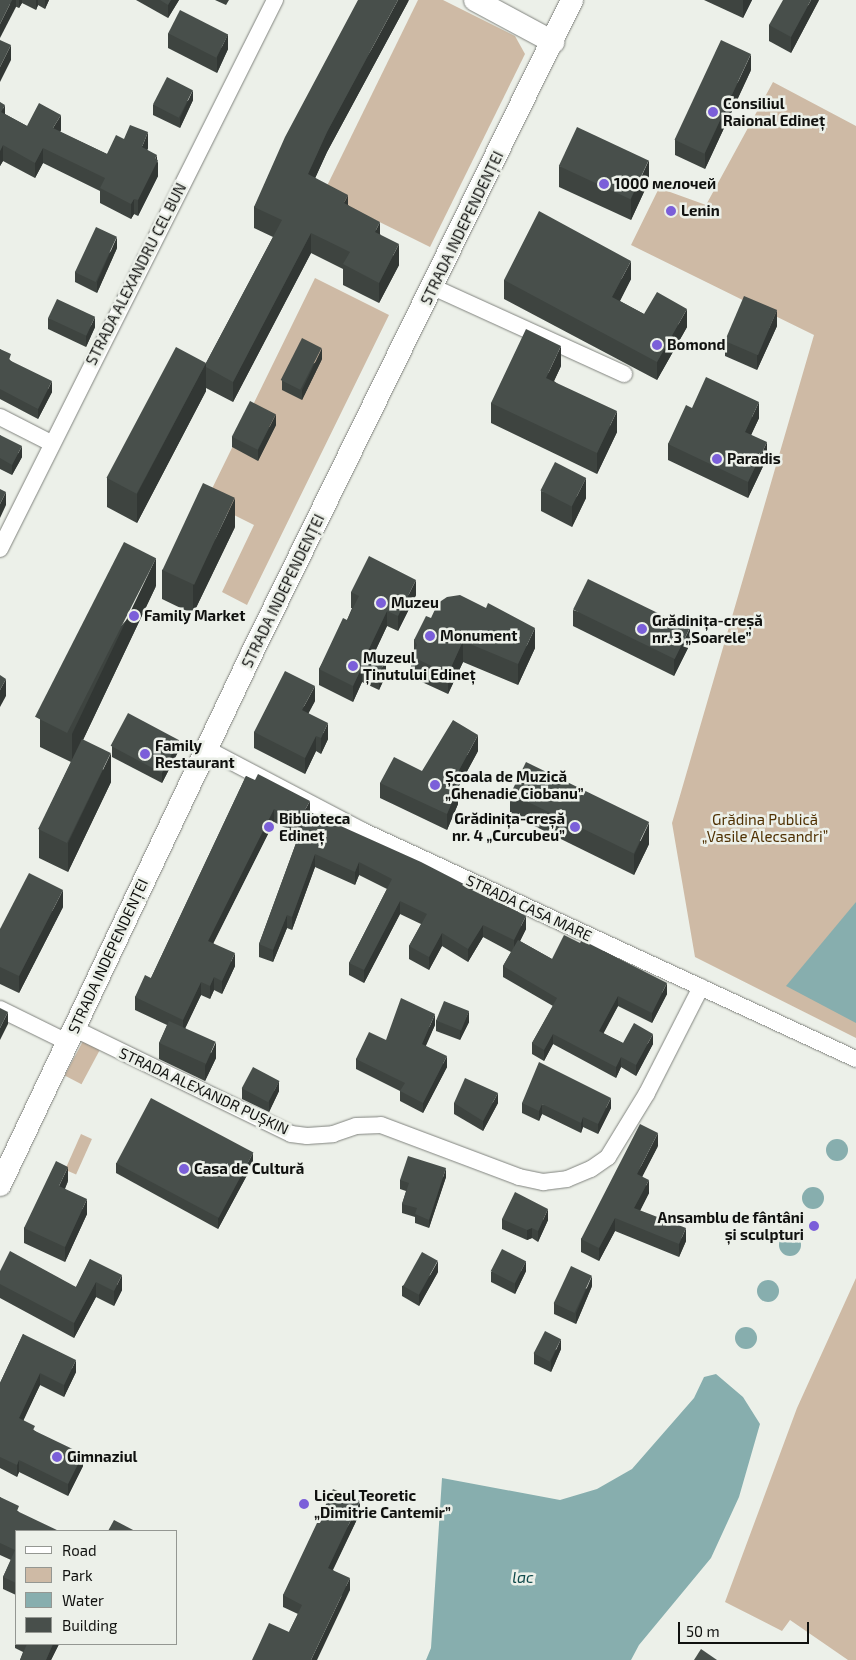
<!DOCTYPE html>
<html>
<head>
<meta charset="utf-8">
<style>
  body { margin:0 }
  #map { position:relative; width:856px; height:1660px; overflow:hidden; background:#ecf0e9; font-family:"Exo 2",sans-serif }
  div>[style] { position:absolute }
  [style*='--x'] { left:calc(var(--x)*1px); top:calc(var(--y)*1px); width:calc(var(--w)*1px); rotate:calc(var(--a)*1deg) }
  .green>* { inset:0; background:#cebaa5; transform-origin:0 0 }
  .water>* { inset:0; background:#87aeae }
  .round { border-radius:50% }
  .roads { filter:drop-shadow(0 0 1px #80837e) drop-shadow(0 0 1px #80837e) }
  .street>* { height:16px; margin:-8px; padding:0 8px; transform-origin:8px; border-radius:8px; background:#fff }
  .secondary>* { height:22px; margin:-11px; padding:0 11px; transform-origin:11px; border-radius:11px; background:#fff }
  .wall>* { inset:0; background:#3e4440 }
  .shaded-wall>* { inset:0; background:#323734 }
  .building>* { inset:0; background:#484f4b; transform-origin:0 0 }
  .dots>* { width:14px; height:14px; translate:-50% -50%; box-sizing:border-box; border:2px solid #ecf0e9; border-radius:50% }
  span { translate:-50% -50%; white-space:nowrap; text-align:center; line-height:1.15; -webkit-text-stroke:5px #ecf0e9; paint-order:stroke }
  .poi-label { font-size:15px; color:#10110f; font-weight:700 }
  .left { translate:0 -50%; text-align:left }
  .right { translate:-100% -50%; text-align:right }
  .street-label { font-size:15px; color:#10110f }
  .park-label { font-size:15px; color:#4f3002 }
  .water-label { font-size:16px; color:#124c4d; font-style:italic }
  .legend { position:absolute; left:15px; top:1530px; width:162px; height:115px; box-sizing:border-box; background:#ecf0e9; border:1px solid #949792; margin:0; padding:6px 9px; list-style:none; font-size:15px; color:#10110f }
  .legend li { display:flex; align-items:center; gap:10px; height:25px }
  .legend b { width:25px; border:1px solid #949792 }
  .scale { position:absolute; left:678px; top:1622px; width:131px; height:22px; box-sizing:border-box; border:2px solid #10110f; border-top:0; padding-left:6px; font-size:15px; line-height:18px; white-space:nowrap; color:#10110f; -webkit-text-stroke:4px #ecf0e9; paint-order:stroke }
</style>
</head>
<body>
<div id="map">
  <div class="green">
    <div style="clip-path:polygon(418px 0,443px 0,515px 36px,525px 54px,430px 247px,323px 194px)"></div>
    <div style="clip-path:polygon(773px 82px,856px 126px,856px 1038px,695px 957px,672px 823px,814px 335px,631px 245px,659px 188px,706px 205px)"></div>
    <div style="clip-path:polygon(315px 278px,389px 315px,247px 605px,222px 592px,254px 525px,206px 501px)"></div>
    <div style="left:83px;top:1041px;width:19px;height:39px;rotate:28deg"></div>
    <div style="left:81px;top:1134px;width:12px;height:39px;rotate:24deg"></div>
    <div style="clip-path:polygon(856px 1278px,856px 1660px,848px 1660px,790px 1620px,782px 1631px,725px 1602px,797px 1408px)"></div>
  </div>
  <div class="water">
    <div style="clip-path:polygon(856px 902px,856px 1023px,786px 986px)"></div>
    <div class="round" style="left:826px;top:1139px;width:22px;height:22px"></div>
    <div class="round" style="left:802px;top:1187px;width:22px;height:22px"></div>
    <div class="round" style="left:779px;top:1234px;width:22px;height:22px"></div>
    <div class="round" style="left:757px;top:1280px;width:22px;height:22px"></div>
    <div class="round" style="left:735px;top:1327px;width:22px;height:22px"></div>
    <div style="clip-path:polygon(716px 1374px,743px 1397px,760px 1424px,739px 1497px,711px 1558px,639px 1645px,631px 1660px,426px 1660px,431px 1648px,442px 1478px,560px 1500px,597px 1489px,632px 1469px,694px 1398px,704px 1377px)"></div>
  </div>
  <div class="roads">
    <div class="street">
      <div style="--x:433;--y:287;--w:210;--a:24.5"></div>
      <div style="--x:0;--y:417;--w:57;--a:27"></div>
      <div style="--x:0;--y:549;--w:614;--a:-63.39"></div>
      <div style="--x:207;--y:749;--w:176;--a:27.7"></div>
      <div style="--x:363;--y:831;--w:543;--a:24.82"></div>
      <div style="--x:0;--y:1009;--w:75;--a:26.2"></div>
      <div style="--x:73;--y:1028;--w:242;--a:25.9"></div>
      <div style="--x:291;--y:1134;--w:16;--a:7"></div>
      <div style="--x:307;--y:1136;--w:26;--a:-4"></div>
      <div style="--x:333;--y:1134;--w:24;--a:-19"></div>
      <div style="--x:356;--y:1126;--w:25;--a:-2"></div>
      <div style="--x:381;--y:1125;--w:147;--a:20.6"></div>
      <div style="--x:519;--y:1177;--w:25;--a:12"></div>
      <div style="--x:543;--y:1182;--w:24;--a:-7"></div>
      <div style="--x:567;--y:1179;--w:26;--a:-23"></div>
      <div style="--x:591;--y:1169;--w:21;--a:-35"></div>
      <div style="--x:608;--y:1157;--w:75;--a:-58.6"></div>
      <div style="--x:647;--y:1093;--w:119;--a:-63"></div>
    </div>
    <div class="secondary">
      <div style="--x:475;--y:0;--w:89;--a:28.3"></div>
      <div style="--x:0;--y:1185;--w:589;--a:-64.65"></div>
      <div style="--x:252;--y:653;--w:727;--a:-63.89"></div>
    </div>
  </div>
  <div class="wall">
    <div style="clip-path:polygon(0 0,49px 0,45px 9px,38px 5px,36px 10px,22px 3px,19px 8px)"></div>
    <div style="clip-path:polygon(136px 0,179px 0,168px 18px)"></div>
    <div style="clip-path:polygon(215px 0,229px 0,226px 5px)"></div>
    <div style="clip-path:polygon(409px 0,327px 152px,315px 178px,348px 205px,380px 234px,399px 265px,379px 303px,343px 285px,343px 269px,311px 253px,233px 402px,206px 388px,206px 391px,137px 523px,107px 507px,107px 478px,206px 363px,273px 237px,254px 228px,254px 207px)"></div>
    <div style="clip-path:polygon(704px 0,752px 0,743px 18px)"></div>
    <div style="clip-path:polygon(819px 0,791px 53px,769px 41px,769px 25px)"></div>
    <div style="clip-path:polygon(168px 33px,228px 49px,217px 73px,168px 48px)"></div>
    <div style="clip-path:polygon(751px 70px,705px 169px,675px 155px,675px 140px)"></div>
    <div style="clip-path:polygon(193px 100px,180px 128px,153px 115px,153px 105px)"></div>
    <div style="clip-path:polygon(0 102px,5px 114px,27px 126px,61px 130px,60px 132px,107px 154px,124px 139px,148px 148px,147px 150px,157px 160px,158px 176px,138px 216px,134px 214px,131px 219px,100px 203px,100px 191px,43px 163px,35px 178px,3px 161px,0 166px)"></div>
    <div style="clip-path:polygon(559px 166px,649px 181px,631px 220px,559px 187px)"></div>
    <div style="clip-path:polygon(117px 248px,97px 293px,75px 282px,75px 272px)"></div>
    <div style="clip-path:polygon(631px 279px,620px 301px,644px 314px,687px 327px,657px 380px,504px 299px,504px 280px)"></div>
    <div style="clip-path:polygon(48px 318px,95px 327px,86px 347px,48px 329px)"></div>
    <div style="clip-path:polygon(777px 326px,757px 370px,725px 356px,725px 341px)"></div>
    <div style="clip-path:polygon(0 349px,11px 361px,52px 392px,38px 419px,0 399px)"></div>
    <div style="clip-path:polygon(322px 359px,302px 400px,282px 390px,282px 380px)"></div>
    <div style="clip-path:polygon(561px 366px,554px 381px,617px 432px,597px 474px,491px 423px,491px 403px)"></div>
    <div style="clip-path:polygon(692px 408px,759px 418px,751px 435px,767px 458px,748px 498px,668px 460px,668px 444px)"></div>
    <div style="clip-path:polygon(276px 425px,258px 461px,232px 447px,232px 437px)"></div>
    <div style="clip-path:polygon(0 435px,22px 457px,12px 475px,0 469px)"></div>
    <div style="clip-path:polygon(541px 491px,586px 498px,572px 527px,541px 511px)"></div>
    <div style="clip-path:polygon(235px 527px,193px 614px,162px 599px,162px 570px)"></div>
    <div style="clip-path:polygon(156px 586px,83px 740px,111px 782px,68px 872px,39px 858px,39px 829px,71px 762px,40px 747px,40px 719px)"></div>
    <div style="clip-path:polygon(351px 592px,416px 595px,398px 631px,387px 626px,374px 654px,386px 675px,379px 690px,362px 682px,353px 702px,319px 685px,319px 669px,347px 620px,352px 608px,351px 608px)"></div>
    <div style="clip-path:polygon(573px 610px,690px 644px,674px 676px,573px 626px)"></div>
    <div style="clip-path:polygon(431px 618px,535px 648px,518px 685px,463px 662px,448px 694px,411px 677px,411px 656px,414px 651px,414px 640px)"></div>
    <div style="clip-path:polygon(315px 701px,308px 713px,328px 739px,321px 754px,316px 751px,305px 774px,254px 748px,254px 732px)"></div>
    <div style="clip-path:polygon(112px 746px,179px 750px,162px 783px,112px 757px)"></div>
    <div style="clip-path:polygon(478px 751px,458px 788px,458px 804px,447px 830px,380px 798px,380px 783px,422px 771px)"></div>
    <div style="clip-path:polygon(246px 776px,310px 812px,526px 929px,520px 941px,552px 959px,667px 994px,652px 1023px,618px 1006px,603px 1033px,623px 1043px,653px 1044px,636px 1076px,621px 1067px,616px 1078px,553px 1044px,544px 1061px,532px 1054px,532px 1043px,553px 1006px,503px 977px,503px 966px,511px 952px,483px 937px,468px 962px,442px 946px,429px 970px,409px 959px,409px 946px,421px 924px,400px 914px,364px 983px,349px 975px,349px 963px,387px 889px,359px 875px,355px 885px,315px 867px,292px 930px,287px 928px,273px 962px,259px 957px,259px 944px,299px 835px,274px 822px,213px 943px,235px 966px,222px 994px,214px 990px,210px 999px,201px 995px,185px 1028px,216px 1058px,205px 1081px,159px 1059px,159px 1043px,167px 1025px,135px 1010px,135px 997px,151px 978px)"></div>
    <div style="clip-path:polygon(510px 793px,649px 844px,634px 875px,510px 814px)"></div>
    <div style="clip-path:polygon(63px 907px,19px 993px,0 984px,0 929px)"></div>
    <div style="clip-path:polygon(436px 1020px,469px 1022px,460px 1040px,436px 1031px)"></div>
    <div style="clip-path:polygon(435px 1025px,425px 1046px,447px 1067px,423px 1113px,400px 1101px,400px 1091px,356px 1069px,356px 1059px,386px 1040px)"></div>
    <div style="clip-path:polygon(242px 1088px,279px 1091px,269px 1112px,242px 1099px)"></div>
    <div style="clip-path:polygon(454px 1103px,498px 1103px,483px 1131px,454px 1114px)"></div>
    <div style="clip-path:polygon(522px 1103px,611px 1108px,598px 1134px,583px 1127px,581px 1133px,542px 1114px,539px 1121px,522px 1113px)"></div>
    <div style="clip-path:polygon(658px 1146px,642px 1176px,649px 1193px,640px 1211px,686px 1241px,679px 1257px,615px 1231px,599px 1261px,581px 1252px,581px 1239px)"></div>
    <div style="clip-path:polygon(116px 1163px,253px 1164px,218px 1229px,116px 1173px)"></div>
    <div style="clip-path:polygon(446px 1177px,429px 1228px,415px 1223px,415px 1217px,402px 1213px,402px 1204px,406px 1191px,400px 1189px,400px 1180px)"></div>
    <div style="clip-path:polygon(68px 1181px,65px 1189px,87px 1214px,65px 1262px,24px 1243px,24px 1228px)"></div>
    <div style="clip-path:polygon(502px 1219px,548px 1220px,538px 1242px,532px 1238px,527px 1240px,502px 1229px)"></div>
    <div style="clip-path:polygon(90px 1259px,122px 1290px,114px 1306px,96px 1297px,74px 1338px,0 1298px,0 1271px,76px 1287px)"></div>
    <div style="clip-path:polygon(526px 1271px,515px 1294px,491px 1282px,491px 1272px)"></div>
    <div style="clip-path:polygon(438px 1272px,419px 1306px,402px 1296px,402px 1286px)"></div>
    <div style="clip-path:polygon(592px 1286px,576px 1324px,554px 1314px,554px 1303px)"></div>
    <div style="clip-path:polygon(23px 1334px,76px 1372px,64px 1397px,40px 1385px,23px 1420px,35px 1431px,83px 1466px,68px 1496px,19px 1472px,17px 1477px,0 1468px,0 1383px)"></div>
    <div style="clip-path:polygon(561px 1349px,551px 1372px,534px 1364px,534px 1353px)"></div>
    <div style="clip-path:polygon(0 1497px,19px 1512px,16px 1531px,16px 1595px,3px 1589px,3px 1577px,11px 1560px,0 1555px)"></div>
    <div style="clip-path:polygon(360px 1513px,333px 1570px,350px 1590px,289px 1632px,298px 1614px,283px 1607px,283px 1595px)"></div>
    <div style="clip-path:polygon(16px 1632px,16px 1644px,59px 1644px,51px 1660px,20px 1660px,23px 1652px,15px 1648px,15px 1636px)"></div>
  </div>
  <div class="shaded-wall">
    <div style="clip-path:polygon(12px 0,16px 0,16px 7px,0 38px,0 24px)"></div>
    <div style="clip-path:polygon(19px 0,22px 0,22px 3px,19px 8px)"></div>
    <div style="clip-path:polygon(36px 0,38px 0,38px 5px,36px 10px)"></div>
    <div style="clip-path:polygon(45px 0,49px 0,45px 9px)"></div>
    <div style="clip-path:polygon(171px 0,179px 0,168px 18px,168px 5px)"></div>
    <div style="clip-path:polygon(398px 0,409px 0,327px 152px,308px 194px,308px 174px,327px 132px)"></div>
    <div style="clip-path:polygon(743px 0,752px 0,743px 18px)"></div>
    <div style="clip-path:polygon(811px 0,819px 0,791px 53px,791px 37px)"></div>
    <div style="clip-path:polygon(228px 34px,228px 49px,217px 73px,217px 57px)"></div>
    <div style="clip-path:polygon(11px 45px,11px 60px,0 82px,0 67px)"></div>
    <div style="clip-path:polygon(751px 54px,751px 70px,705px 169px,705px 153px)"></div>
    <div style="clip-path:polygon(193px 90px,193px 100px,180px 128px,180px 118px)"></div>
    <div style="clip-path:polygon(5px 105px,5px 120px,1px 112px)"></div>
    <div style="clip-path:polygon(61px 115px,61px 130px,53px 144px,53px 128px)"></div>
    <div style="clip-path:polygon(148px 132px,148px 148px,142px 163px,142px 147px)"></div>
    <div style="clip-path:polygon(3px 145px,3px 161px,0 166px,0 151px)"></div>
    <div style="clip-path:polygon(43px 148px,43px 163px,35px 178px,35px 163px)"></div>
    <div style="clip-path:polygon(157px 155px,157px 163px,158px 160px,158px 176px,138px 216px,138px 200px)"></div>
    <div style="clip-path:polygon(649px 160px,649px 181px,631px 220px,631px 199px)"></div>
    <div style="clip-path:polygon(348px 195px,348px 215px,344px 203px)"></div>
    <div style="clip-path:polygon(134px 199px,134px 214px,131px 219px,131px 204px)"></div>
    <div style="clip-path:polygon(380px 222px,380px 242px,375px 232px)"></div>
    <div style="clip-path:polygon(311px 233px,311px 253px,233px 402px,233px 382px)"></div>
    <div style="clip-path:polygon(117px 237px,117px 248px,97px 293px,97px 282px)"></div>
    <div style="clip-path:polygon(399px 244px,399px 265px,379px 303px,379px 283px)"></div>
    <div style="clip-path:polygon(631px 261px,631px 279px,612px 316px,612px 297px)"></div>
    <div style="clip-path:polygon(687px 309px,687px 327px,657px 380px,657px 362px)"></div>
    <div style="clip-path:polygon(777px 310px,777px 326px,757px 370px,757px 355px)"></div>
    <div style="clip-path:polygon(95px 317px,95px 327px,86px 347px,86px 336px)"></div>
    <div style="clip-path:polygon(561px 346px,561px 366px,546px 398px,546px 378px)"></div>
    <div style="clip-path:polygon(322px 348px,322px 359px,302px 400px,302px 390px)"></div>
    <div style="clip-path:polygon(206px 363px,206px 391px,137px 523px,137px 494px)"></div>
    <div style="clip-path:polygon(52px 381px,52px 392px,38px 419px,38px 409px)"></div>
    <div style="clip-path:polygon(759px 402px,759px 418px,745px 448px,745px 432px)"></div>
    <div style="clip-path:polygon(617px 411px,617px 432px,597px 474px,597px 453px)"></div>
    <div style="clip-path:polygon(276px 414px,276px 425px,258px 461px,258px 450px)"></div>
    <div style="clip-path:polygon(767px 442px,767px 458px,748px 498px,748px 482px)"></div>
    <div style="clip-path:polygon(22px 446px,22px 457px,12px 475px,12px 465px)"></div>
    <div style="clip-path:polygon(586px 478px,586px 498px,572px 527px,572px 506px)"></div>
    <div style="clip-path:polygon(6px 492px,6px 505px,0 518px,0 504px)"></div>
    <div style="clip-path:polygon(235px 498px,235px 527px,193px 614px,193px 585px)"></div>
    <div style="clip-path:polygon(156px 558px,156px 586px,72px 763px,72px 734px)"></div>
    <div style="clip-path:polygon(416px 580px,416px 595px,398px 631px,398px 616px)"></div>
    <div style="clip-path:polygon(387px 611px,387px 626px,368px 666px,368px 651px)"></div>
    <div style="clip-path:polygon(535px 628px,535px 648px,518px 685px,518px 664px)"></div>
    <div style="clip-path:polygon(690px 628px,690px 644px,674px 676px,674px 660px)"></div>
    <div style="clip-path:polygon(463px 641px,463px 662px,448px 694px,448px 674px)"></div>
    <div style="clip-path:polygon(386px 659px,386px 675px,379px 690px,379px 674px)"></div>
    <div style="clip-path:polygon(362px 667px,362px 682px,353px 702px,353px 686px)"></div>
    <div style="clip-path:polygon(6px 679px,6px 696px,0 707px,0 690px)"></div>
    <div style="clip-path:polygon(315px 686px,315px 701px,302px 726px,302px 710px)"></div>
    <div style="clip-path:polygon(328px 723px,328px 739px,321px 754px,321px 738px)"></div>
    <div style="clip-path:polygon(478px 735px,478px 751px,451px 801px,451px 785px)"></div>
    <div style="clip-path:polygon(316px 736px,316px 751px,305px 774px,305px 758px)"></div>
    <div style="clip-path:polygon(179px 740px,179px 750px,162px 783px,162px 773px)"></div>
    <div style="clip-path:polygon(111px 753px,111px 782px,68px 872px,68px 843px)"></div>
    <div style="clip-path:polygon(458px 788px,458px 804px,447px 830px,447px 814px)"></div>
    <div style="clip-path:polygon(310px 801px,310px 814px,305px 810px)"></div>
    <div style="clip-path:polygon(274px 809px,274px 822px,208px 954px,208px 941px)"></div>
    <div style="clip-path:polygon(649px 823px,649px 844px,634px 875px,634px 855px)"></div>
    <div style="clip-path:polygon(315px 854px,315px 867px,292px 930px,292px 917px)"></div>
    <div style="clip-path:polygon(359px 862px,359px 875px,355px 885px,355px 872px)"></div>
    <div style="clip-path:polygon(63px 890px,63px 907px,19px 993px,19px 976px)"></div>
    <div style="clip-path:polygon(400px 901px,400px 914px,364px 983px,364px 970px)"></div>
    <div style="clip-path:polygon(287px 915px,287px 928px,273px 962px,273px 950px)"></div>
    <div style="clip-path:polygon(526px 916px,526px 929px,514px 953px,514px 940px)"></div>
    <div style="clip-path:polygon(483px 925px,483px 937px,468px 962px,468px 949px)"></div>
    <div style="clip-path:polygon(442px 933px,442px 946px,429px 970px,429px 957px)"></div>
    <div style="clip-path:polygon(235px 953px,235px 966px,222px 994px,222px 981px)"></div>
    <div style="clip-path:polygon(214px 977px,214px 990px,210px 999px,210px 986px)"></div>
    <div style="clip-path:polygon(201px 982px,201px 995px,183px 1033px,183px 1020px)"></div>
    <div style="clip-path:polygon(667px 983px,667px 994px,652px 1023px,652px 1013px)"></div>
    <div style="clip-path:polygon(618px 996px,618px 1006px,599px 1042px,599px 1031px)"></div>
    <div style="clip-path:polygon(469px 1011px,469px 1022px,460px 1040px,460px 1030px)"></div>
    <div style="clip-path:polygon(8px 1012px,8px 1024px,0 1040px,0 1028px)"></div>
    <div style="clip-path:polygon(435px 1014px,435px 1025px,422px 1055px,422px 1044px)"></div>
    <div style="clip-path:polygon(553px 1034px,553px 1044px,544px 1061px,544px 1050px)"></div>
    <div style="clip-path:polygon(653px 1034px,653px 1044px,636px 1076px,636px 1065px)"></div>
    <div style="clip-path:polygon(216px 1042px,216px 1058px,205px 1081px,205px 1066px)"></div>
    <div style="clip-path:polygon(447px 1056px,447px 1067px,423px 1113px,423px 1103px)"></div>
    <div style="clip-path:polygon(621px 1057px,621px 1067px,616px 1078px,616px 1067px)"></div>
    <div style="clip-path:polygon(279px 1081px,279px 1091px,269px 1112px,269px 1101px)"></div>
    <div style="clip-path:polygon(498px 1093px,498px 1103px,483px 1131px,483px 1121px)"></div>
    <div style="clip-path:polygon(611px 1098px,611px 1108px,598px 1134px,598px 1124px)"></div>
    <div style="clip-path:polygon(542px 1104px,542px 1114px,539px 1121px,539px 1111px)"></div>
    <div style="clip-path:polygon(583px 1117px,583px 1127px,581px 1133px,581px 1123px)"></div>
    <div style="clip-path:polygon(658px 1133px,658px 1146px,637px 1187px,637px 1174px)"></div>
    <div style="clip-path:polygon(253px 1153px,253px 1164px,218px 1229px,218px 1218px)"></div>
    <div style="clip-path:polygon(68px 1167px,68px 1181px,59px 1201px,59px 1186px)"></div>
    <div style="clip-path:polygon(446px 1168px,446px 1177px,429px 1228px,429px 1220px)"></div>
    <div style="clip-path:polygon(649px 1180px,649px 1193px,634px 1222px,634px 1208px)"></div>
    <div style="clip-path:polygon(87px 1199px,87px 1214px,65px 1262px,65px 1247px)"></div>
    <div style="clip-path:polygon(548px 1209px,548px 1220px,538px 1242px,538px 1231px)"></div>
    <div style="clip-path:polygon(615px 1218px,615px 1231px,599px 1261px,599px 1248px)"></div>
    <div style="clip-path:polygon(532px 1228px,532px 1238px,527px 1240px,527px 1230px)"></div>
    <div style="clip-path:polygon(686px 1228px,686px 1241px,679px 1257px,679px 1244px)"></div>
    <div style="clip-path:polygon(438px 1261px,438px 1272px,419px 1306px,419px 1295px)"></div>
    <div style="clip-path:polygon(526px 1261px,526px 1271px,515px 1294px,515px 1283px)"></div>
    <div style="clip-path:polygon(122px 1275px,122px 1290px,114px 1306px,114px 1291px)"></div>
    <div style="clip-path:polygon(592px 1276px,592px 1286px,576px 1324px,576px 1313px)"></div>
    <div style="clip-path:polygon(96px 1282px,96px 1297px,74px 1338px,74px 1323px)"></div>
    <div style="clip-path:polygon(561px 1339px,561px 1349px,551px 1372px,551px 1361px)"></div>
    <div style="clip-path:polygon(76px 1360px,76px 1372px,64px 1397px,64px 1385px)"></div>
    <div style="clip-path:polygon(40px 1373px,40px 1385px,19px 1430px,19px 1418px)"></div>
    <div style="clip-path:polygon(83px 1454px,83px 1466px,68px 1496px,68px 1484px)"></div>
    <div style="clip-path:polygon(19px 1460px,19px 1472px,17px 1477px,17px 1465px)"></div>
    <div style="clip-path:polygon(360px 1501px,360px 1513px,328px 1579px,328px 1568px)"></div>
    <div style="clip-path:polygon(350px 1578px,350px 1590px,317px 1660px,311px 1660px)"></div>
    <div style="clip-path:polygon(53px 1644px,59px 1644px,51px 1660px,46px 1660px)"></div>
  </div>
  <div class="building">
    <div style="clip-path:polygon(0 0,12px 0,0 24px)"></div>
    <div style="clip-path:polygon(160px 0,171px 0,168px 5px)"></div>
    <div style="clip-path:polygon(358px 0,398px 0,327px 132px,308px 174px,348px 195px,344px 203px,380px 222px,375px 232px,399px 244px,379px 283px,343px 264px,350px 252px,311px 233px,233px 382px,206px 367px,206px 363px,282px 220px,254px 207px,285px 137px)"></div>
    <div style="clip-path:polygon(783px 0,811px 0,791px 37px,769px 25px)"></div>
    <div style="left:180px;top:10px;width:54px;height:26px;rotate:27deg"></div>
    <div style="clip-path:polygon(0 40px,11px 45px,0 67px)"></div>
    <div style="left:721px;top:40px;width:33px;height:110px;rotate:25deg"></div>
    <div style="left:167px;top:77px;width:29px;height:31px;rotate:27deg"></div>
    <div style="clip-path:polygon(0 102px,5px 105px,1px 112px,27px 126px,39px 103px,61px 115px,53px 128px,107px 154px,116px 135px,124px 139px,130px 125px,148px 132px,142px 147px,157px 155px,155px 159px,158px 160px,138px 200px,134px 199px,131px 204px,100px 188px,105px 178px,43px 148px,35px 163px,3px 145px,0 151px)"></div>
    <div style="left:577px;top:127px;width:79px;height:43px;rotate:25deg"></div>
    <div style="clip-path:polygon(539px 211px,631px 261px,612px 297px,644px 314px,657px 292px,687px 309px,657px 362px,504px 280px)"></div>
    <div style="left:96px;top:227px;width:23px;height:50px;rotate:25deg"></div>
    <div style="left:744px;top:296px;width:36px;height:49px;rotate:23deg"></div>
    <div style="left:57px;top:299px;width:42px;height:21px;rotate:25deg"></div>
    <div style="clip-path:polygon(526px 329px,561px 346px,546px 378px,617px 411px,597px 453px,491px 403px)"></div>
    <div style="left:302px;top:338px;width:22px;height:47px;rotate:27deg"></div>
    <div style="left:176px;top:347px;width:34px;height:148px;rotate:28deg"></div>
    <div style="clip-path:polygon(0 349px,11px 354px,9px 360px,52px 381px,38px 409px,0 389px)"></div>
    <div style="clip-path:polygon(706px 377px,759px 402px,745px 432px,767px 442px,748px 482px,668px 444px,686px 405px,692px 408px)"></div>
    <div style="left:250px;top:401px;width:29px;height:40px;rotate:27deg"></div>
    <div style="clip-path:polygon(0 435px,22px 446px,12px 465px,0 458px)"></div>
    <div style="left:555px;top:462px;width:35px;height:32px;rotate:27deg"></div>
    <div style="left:203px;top:483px;width:35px;height:96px;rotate:25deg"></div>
    <div style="clip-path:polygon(0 489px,6px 492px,0 504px)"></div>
    <div style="left:124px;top:542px;width:36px;height:196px;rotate:27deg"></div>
    <div style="clip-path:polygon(369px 556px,416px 580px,398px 616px,387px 611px,368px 651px,386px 659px,379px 674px,362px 667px,353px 686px,319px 669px,343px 618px,347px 620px,359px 596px,351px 592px)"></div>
    <div style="left:588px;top:579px;width:113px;height:34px;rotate:26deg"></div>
    <div style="clip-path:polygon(460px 595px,486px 608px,488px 603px,535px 628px,518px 664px,463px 641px,448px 674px,411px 656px,417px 645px,414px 640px,426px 616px,431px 618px,438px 603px,447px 597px)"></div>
    <div style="clip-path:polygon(285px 671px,315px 686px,302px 710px,328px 723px,321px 738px,316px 736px,305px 758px,254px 732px)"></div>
    <div style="clip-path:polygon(0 675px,6px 679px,0 690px)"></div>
    <div style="left:128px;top:713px;width:58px;height:37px;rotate:28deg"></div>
    <div style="clip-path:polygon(453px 720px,478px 735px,451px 785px,458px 788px,447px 814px,380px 783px,394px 757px,422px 771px)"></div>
    <div style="left:82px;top:739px;width:32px;height:100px;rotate:26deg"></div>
    <div style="left:526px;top:762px;width:137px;height:35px;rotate:26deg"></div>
    <div style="clip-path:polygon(258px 774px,310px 801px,305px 810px,421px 862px,526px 916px,514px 940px,483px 925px,468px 949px,442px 933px,429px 957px,409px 946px,427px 914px,400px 901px,364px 970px,349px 963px,392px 879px,359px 862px,355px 872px,315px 854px,292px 917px,287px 915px,273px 950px,259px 944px,302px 827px,302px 823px,274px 809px,208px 941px,235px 953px,222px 981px,214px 977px,210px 986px,201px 982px,183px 1020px,135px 997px,145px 975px,151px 978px,246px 776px,255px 780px)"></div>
    <div style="clip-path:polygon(29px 873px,63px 890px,19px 976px,0 967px,0 929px)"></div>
    <div style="clip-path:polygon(564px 935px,580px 943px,582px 940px,667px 983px,652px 1013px,618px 996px,599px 1031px,623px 1043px,634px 1023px,653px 1034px,636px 1065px,621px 1057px,616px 1067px,553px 1034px,544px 1050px,532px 1043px,557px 998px,503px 966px,518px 940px,552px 959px)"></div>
    <div style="clip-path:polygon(401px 998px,435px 1014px,422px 1044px,447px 1056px,423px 1103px,400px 1091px,405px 1083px,356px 1059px,369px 1032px,386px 1040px)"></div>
    <div style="left:444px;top:1001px;width:27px;height:21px;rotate:22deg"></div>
    <div style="clip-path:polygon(0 1008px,8px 1012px,0 1028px)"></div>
    <div style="left:169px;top:1021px;width:51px;height:24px;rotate:24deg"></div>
    <div style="clip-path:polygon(539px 1062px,611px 1098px,598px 1124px,583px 1117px,581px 1123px,542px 1104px,539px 1111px,522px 1103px)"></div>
    <div style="left:253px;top:1067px;width:30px;height:24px;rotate:28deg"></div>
    <div style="clip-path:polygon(465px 1078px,498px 1093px,483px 1121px,454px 1103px)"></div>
    <div style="left:151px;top:1098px;width:116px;height:74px;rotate:28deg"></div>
    <div style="clip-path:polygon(640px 1124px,658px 1133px,637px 1174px,649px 1180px,634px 1208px,686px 1228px,679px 1244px,615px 1218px,599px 1248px,581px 1239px)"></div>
    <div style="clip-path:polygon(408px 1156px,446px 1168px,429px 1220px,415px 1214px,417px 1208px,402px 1204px,409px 1183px,400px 1180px)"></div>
    <div style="clip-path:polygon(56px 1161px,68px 1167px,59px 1186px,87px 1199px,65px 1247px,24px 1228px)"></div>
    <div style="clip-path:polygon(515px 1192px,548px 1209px,538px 1231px,532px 1228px,527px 1230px,502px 1219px)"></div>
    <div style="left:502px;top:1249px;width:27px;height:25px;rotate:27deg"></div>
    <div style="clip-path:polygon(10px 1251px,76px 1287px,90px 1259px,122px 1275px,114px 1291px,96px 1282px,74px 1323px,0 1284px,0 1271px)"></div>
    <div style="left:422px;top:1252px;width:18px;height:39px;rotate:29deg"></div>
    <div style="left:571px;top:1266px;width:23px;height:41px;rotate:25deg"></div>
    <div style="left:545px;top:1331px;width:18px;height:25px;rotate:27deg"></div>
    <div style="clip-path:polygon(23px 1334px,76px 1360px,64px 1385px,40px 1373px,19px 1418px,35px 1426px,33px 1430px,83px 1454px,68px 1484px,19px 1460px,17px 1465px,0 1457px,0 1383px)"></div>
    <div style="clip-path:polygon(333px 1489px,360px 1501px,328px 1568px,350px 1578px,311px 1660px,252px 1660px,269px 1623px,289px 1632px,302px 1605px,283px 1595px)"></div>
    <div style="clip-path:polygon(0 1497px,19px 1506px,17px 1511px,59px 1531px,16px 1531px,16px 1583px,3px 1577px,15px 1550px,0 1543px)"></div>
    <div style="clip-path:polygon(114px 1520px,135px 1531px,108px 1531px)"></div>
    <div style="clip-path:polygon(27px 1644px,53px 1644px,46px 1660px,20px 1660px)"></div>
    <div style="clip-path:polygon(701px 1649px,717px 1660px,694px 1660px)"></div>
  </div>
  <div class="dots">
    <div style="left:713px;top:112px;background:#7b5fd9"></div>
    <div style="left:604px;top:184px;background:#7b5fd9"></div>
    <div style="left:671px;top:211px;background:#7b5fd9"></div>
    <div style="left:657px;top:345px;background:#7b5fd9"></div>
    <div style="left:717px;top:459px;background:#7b5fd9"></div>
    <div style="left:381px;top:603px;background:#7b5fd9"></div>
    <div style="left:134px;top:616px;background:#7b5fd9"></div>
    <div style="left:642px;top:629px;background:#7b5fd9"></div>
    <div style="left:430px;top:636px;background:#7b5fd9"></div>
    <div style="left:353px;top:666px;background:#7b5fd9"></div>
    <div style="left:145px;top:754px;background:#7b5fd9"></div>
    <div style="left:435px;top:785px;background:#7b5fd9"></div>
    <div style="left:269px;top:827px;background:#7b5fd9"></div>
    <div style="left:575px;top:827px;background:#7b5fd9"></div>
    <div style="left:184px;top:1169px;background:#7b5fd9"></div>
    <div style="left:814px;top:1226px;background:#7b5fd9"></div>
    <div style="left:57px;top:1457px;background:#7b5fd9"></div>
    <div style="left:304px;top:1504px;background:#7b5fd9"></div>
  </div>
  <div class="poi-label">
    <span class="left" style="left:723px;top:112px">Consiliul<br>Raional Edineț</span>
    <span class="left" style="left:614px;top:184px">1000 мелочей</span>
    <span class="left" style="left:681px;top:211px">Lenin</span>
    <span class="left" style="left:667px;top:345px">Bomond</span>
    <span class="left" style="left:727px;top:459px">Paradis</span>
    <span class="left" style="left:391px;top:603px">Muzeu</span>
    <span class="left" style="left:144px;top:616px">Family Market</span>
    <span class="left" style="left:652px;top:629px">Grădinița-creșă<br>nr. 3 „Soarele”</span>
    <span class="left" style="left:440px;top:636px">Monument</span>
    <span class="left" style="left:363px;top:666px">Muzeul<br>Ținutului Edineț</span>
    <span class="left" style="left:155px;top:754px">Family<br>Restaurant</span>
    <span class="left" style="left:445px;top:785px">Școala de Muzică<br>„Ghenadie Ciobanu”</span>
    <span class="left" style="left:279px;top:827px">Biblioteca<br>Edineț</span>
    <span class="right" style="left:565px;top:827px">Grădinița-creșă<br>nr. 4 „Curcubeu”</span>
    <span class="left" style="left:194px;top:1169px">Casa de Cultură</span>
    <span class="right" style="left:804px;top:1226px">Ansamblu de fântâni<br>și sculpturi</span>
    <span class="left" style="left:67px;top:1457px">Gimnaziul</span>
    <span class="left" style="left:314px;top:1504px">Liceul Teoretic<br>„Dimitrie Cantemir”</span>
  </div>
  <div class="street-label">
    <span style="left:462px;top:228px;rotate:-64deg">STRADA INDEPENDENȚEI</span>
    <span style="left:136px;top:274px;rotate:-63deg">STRADA ALEXANDRU CEL BUN</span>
    <span style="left:283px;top:591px;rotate:-64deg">STRADA INDEPENDENȚEI</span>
    <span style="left:529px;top:908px;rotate:25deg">STRADA CASA MARE</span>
    <span style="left:108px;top:956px;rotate:-65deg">STRADA INDEPENDENȚEI</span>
    <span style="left:204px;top:1091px;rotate:25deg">STRADA ALEXANDR PUȘKIN</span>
  </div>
  <div class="park-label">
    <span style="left:765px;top:828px">Grădina Publică<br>„Vasile Alecsandri”</span>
  </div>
  <div class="water-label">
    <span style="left:523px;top:1577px">lac</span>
  </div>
  <ul class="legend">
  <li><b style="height:6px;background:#fff"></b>Road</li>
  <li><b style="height:14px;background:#cebaa5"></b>Park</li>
  <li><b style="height:14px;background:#87aeae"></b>Water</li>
  <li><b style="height:14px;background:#484f4b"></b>Building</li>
  </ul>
  <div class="scale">50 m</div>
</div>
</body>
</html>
